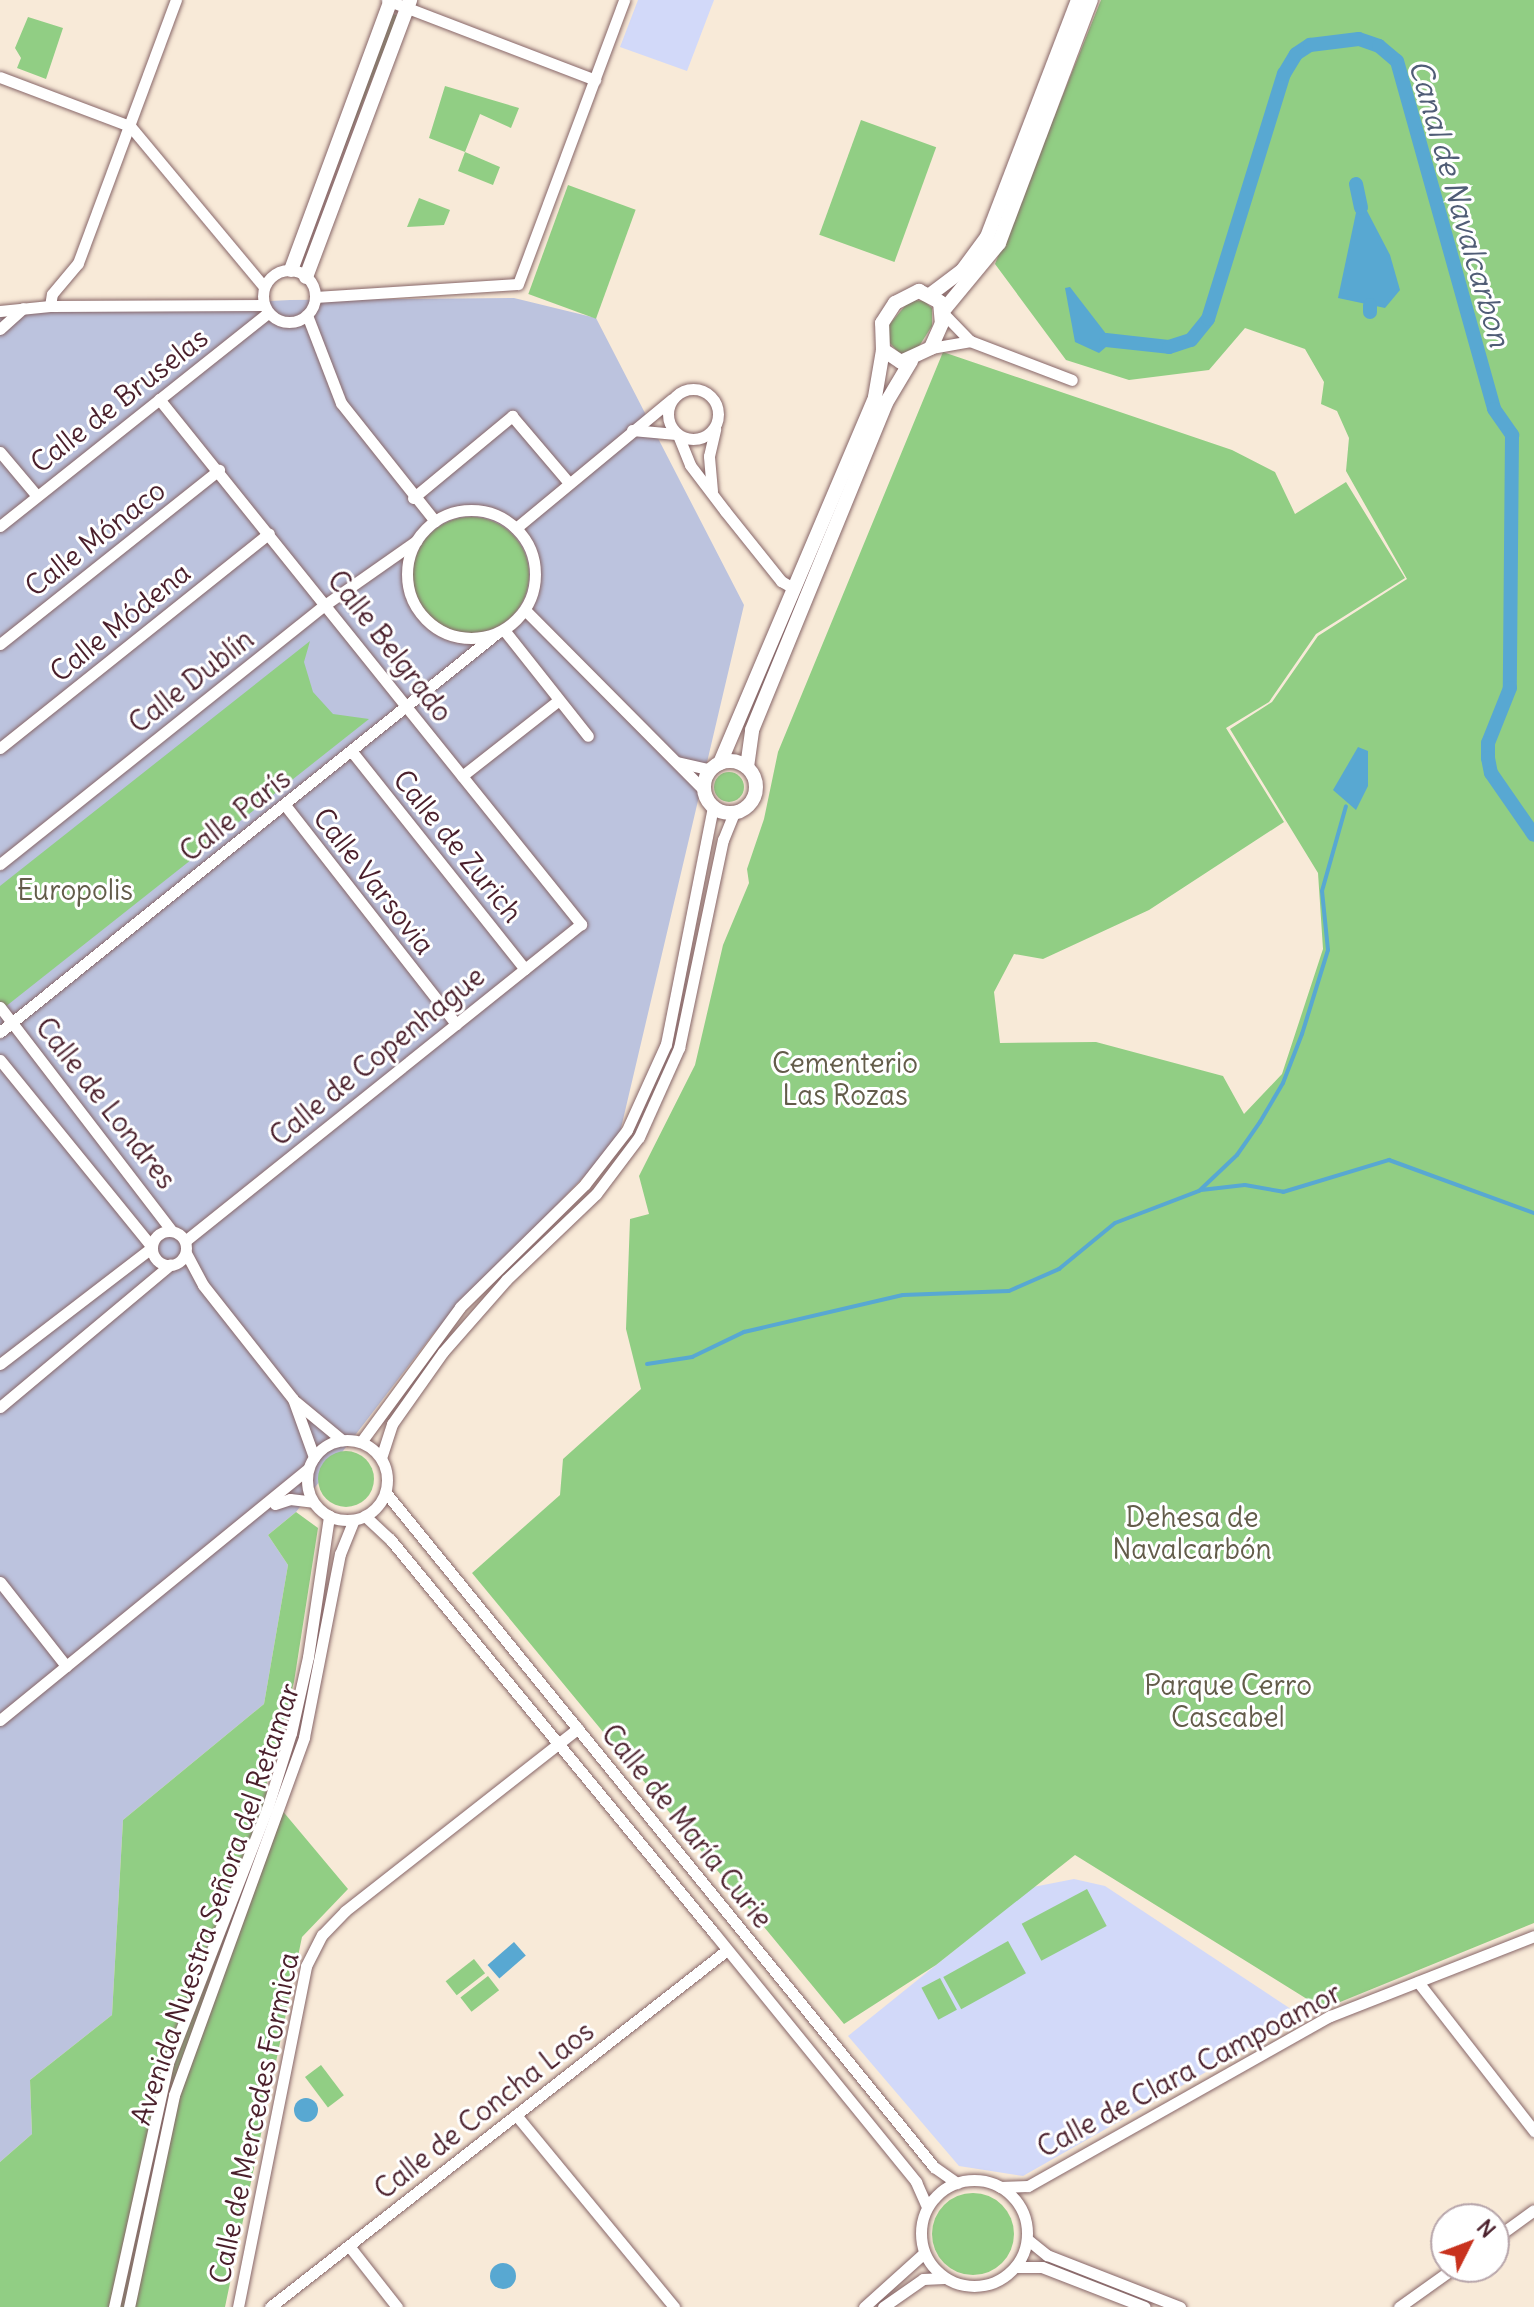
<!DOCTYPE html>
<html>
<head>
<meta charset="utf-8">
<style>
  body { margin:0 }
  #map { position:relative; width:1534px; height:2307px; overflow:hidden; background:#f8ead8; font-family:Delius,sans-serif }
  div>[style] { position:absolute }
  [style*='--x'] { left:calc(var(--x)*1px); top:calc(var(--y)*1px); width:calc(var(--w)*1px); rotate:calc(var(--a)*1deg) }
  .built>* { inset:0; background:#d2d9f9 }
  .industrial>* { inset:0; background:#bcc3de }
  .green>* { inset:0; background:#91ce84; transform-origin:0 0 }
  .round { border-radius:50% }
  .water>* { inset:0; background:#58a8d2; transform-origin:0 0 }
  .stream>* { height:4px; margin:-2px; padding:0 2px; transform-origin:2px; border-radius:2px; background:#58a8d2 }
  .canal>* { height:14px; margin:-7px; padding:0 7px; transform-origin:7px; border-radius:7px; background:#58a8d2 }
  .roads { filter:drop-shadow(0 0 2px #876668) drop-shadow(0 0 2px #876668) }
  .minor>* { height:11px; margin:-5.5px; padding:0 5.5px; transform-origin:5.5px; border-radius:5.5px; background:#fff }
  .minor>.ring { margin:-5.5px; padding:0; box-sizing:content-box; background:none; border:11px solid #fff; border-radius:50% }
  .tertiary>* { height:14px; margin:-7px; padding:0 7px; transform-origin:7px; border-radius:7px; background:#fff }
  .tertiary>.ring { margin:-7px; padding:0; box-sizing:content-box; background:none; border:14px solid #fff; border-radius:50% }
  span { translate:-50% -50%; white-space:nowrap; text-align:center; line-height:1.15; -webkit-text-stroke:6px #fff; paint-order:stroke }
  .street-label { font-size:28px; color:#4a1f2b }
  .park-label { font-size:28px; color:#635c4a }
  .water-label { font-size:30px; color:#505d76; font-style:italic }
  .north { position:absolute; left:1430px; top:2203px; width:80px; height:80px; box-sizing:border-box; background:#fff; border:2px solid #b7a5aa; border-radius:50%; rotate:48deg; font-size:22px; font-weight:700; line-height:32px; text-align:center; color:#4a1f2b }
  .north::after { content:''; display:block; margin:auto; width:28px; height:36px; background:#c8321e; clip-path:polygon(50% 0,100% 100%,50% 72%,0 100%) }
</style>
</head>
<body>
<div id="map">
  <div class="built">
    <div style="clip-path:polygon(638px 0,714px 0,687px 71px,620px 47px)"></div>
    <div style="clip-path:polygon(1074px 1879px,1105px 1886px,1303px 2017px,1023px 2176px,959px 2166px,848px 2036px,1033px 1887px)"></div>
  </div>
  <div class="industrial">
    <div style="clip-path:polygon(514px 298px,596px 318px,744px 605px,618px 1141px,433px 1334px,296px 1512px,268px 1535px,288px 1565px,264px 1704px,123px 1820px,112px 2015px,30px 2080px,32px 2134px,0 2162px,0 314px,290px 300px)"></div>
  </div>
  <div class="green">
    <div style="clip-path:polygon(1101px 0,1534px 0,1534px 1923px,1323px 2009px,1075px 1855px,936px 1965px,844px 2024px,472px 1573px,560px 1495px,563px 1459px,641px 1389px,626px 1329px,630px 1219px,649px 1214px,639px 1176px,695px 1065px,723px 945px,749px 883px,747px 869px,764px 819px,778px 752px,943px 352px,1232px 450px,1275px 472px,1295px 514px,1346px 482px,1405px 578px,1316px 634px,1269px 702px,1226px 728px,1284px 822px,1149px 910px,1043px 959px,1014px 954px,994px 992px,1000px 1043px,1096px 1042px,1223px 1076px,1244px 1114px,1282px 1074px,1323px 949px,1318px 873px,1230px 729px,1272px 702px,1318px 636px,1407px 579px,1346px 471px,1349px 438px,1337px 411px,1321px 404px,1324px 382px,1305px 349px,1245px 328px,1209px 370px,1129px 380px,1066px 360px,995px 264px)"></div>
    <div style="left:393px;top:14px;width:5px;height:267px;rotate:22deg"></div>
    <div style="clip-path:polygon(28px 17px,63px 28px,46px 79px,17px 68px,21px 58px,15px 48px)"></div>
    <div style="clip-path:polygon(445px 86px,519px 108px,511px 128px,480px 114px,465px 152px,500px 167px,493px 185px,458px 171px,465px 152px,429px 138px)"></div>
    <div style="left:861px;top:120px;width:80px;height:122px;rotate:20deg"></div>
    <div style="left:568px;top:185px;width:72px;height:116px;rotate:20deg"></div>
    <div style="clip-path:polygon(419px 198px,450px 210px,444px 225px,407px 227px)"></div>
    <div style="clip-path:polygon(910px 300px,924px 301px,932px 308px,932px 326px,916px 351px,900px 354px,889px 342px,889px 325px)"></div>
    <div class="round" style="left:413px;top:517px;width:116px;height:116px"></div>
    <div style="clip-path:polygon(310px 641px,304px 662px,313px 692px,333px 714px,369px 719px,0 1011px,0 886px)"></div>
    <div class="round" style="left:714px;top:772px;width:30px;height:30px"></div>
    <div class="round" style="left:318px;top:1451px;width:56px;height:56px"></div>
    <div style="clip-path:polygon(296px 1512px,318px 1528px,294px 1682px,265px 1790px,348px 1889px,302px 1937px,225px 2307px,0 2307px,0 2162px,32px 2134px,30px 2080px,112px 2015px,123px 1820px,264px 1704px,288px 1565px,268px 1535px)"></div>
    <div style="left:1087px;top:1889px;width:42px;height:74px;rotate:62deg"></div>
    <div style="left:1008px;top:1941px;width:37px;height:74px;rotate:61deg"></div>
    <div style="left:474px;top:1959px;width:18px;height:36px;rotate:52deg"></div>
    <div style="left:488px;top:1976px;width:18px;height:35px;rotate:52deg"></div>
    <div style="left:940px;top:1978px;width:36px;height:21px;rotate:62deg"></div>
    <div style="left:321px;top:2065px;width:38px;height:20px;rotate:53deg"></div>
    <div class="round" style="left:932px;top:2193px;width:82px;height:82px"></div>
  </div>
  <div class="water">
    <div style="clip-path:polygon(1365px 207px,1390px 255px,1400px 290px,1385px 308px,1338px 298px,1357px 208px)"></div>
    <div style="clip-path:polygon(1070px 287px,1107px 335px,1106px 347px,1099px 353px,1075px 342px,1065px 288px)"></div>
    <div style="clip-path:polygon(1358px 747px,1368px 751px,1368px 786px,1356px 810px,1333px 790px)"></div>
    <div style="left:514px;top:1942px;width:18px;height:35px;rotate:49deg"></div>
    <div class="round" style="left:294px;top:2098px;width:24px;height:24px"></div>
    <div class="round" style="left:490px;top:2263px;width:26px;height:26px"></div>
  </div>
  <div class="stream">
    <div style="--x:1201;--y:1190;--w:44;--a:-6.5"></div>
    <div style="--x:1245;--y:1185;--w:39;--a:10"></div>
    <div style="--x:1283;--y:1192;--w:111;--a:-16.8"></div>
    <div style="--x:1389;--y:1160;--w:154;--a:20.1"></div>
    <div style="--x:647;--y:1364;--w:46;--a:-8.8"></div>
    <div style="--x:692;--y:1357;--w:58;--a:-25.7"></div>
    <div style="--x:744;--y:1332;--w:163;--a:-13.1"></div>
    <div style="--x:903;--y:1295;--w:106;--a:-2.2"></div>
    <div style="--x:1009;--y:1291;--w:55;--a:-23.7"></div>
    <div style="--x:1059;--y:1269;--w:72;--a:-39.4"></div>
    <div style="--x:1115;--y:1223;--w:90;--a:-20.9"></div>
    <div style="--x:1199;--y:1191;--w:52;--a:-43.5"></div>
    <div style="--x:1237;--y:1155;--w:40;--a:-55.1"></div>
    <div style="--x:1260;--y:1122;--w:45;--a:-59.5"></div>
    <div style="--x:1283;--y:1083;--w:53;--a:-68.8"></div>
    <div style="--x:1302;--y:1034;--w:88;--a:-72.8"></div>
    <div style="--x:1328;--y:950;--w:59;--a:-95.8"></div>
    <div style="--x:1322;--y:891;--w:88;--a:-74.2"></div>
  </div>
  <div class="canal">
    <div style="--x:1356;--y:184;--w:24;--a:78"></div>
    <div style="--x:1370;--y:312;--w:7;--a:-90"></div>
    <div style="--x:1106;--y:340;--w:63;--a:6.3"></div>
    <div style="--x:1169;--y:347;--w:23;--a:-18"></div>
    <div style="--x:1191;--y:340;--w:27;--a:-51"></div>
    <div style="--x:1208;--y:319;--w:257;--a:-72.8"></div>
    <div style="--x:1284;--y:74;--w:23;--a:-59"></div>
    <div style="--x:1296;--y:54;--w:17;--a:-33"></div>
    <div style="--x:1310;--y:45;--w:49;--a:-7"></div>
    <div style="--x:1359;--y:39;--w:21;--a:19"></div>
    <div style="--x:1379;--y:46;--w:23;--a:40"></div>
    <div style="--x:1397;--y:61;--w:361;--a:74.4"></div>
    <div style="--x:1494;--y:409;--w:32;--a:55"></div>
    <div style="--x:1512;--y:435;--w:253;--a:90.5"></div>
    <div style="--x:1510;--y:688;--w:59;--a:111.8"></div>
    <div style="--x:1488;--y:743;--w:15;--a:90"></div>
    <div style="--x:1488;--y:758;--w:15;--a:79"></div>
    <div style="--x:1491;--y:773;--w:75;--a:55.3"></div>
  </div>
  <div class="roads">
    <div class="minor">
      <div style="--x:387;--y:0;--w:223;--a:21"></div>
      <div style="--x:0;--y:77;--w:139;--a:20.7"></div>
      <div style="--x:130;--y:126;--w:209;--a:50.2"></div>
      <div class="ring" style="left:263px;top:270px;width:41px;height:41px"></div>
      <div style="--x:315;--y:297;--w:203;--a:-3.7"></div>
      <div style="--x:518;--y:284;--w:303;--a:-69.5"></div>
      <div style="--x:50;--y:306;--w:12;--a:-81"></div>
      <div style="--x:52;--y:294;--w:40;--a:-50"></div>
      <div style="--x:78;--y:263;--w:281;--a:-69.6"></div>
      <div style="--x:0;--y:311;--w:50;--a:-5.7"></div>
      <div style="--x:50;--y:306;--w:214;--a:-0.3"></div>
      <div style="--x:943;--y:313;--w:39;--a:46"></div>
      <div style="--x:970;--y:341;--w:109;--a:20.9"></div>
      <div style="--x:307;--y:315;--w:94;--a:68.9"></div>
      <div style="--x:341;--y:403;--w:151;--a:51.5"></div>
      <div style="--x:0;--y:329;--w:31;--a:-42"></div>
      <div style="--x:931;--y:348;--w:40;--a:-10"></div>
      <div class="ring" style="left:668px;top:389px;width:39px;height:39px"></div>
      <div style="--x:159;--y:399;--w:674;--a:51.21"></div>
      <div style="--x:581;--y:924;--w:507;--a:141.32"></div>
      <div style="--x:632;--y:430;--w:44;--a:5.2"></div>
      <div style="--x:678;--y:435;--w:32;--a:68"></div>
      <div style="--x:690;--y:465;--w:58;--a:52.7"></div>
      <div style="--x:725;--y:511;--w:90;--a:51.3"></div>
      <div style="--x:781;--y:581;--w:14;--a:30"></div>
      <div style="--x:0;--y:452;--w:57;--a:49.9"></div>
      <div style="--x:712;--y:491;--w:35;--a:-95"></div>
      <div style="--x:709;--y:456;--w:28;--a:-77"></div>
      <div style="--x:413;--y:498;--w:129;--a:-39.6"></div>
      <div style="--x:512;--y:416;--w:88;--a:49.6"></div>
      <div class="ring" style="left:407px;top:510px;width:117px;height:117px"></div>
      <div style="--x:0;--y:526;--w:342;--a:-38.5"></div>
      <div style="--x:516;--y:528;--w:202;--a:-39.6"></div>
      <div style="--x:525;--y:610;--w:255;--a:45.2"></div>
      <div style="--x:504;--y:630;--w:135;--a:51.6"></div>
      <div style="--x:0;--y:644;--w:280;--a:-38.5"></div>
      <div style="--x:0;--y:748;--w:344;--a:-38.6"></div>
      <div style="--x:353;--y:753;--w:276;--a:51.5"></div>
      <div style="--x:677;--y:762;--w:35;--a:13"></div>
      <div style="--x:462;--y:776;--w:123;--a:-38.1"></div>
      <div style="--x:285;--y:805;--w:278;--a:52"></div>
      <div style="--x:0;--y:864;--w:417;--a:-38.6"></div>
      <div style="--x:326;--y:604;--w:110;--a:-35"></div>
      <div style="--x:0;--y:1007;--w:282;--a:52.5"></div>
      <div style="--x:0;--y:1032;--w:637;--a:-38.76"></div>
      <div style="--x:0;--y:1060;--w:240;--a:50.9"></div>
      <div class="ring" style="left:152px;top:1231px;width:23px;height:23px"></div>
      <div style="--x:186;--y:1253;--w:36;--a:62"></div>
      <div style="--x:203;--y:1285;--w:145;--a:51.7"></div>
      <div style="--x:293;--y:1399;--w:62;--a:70.1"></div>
      <div style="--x:0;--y:1364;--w:190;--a:-37.5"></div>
      <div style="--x:296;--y:1402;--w:60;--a:39.6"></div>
      <div style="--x:0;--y:1407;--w:222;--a:-39.9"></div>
      <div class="ring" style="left:307px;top:1440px;width:69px;height:69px"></div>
      <div style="--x:361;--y:1442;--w:167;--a:-53.7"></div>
      <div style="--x:460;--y:1307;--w:175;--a:-44.5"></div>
      <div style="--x:585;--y:1184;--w:68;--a:-52.1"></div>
      <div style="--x:627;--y:1130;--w:94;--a:-65.6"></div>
      <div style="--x:666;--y:1044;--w:242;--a:-78.8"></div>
      <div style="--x:381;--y:1458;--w:36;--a:-72"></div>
      <div style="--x:392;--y:1424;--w:88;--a:-54.7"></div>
      <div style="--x:443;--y:1352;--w:96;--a:-48.8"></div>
      <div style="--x:506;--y:1280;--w:124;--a:-43.7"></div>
      <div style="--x:596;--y:1194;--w:71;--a:-53"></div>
      <div style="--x:639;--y:1137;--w:98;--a:-65.8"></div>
      <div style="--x:679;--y:1048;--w:213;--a:-78.1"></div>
      <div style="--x:723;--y:840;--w:29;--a:-68"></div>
      <div style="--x:386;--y:1493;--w:869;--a:50.89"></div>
      <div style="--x:934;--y:2167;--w:28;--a:35"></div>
      <div style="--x:275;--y:1504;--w:16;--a:-18"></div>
      <div style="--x:290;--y:1499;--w:23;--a:7"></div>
      <div style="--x:365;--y:1516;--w:34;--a:43"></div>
      <div style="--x:390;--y:1539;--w:510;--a:50.57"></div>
      <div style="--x:714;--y:1933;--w:321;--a:50.9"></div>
      <div style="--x:916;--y:2182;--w:27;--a:66"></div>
      <div style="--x:0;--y:1582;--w:107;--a:51.8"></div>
      <div style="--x:0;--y:1720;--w:397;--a:-39.2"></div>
      <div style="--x:1418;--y:1982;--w:189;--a:52.1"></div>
      <div style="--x:516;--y:2115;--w:249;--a:50.5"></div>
      <div class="ring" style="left:921px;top:2180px;width:95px;height:95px"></div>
      <div style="--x:1000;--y:2187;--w:28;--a:-2"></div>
      <div style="--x:1028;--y:2186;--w:347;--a:-29.4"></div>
      <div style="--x:1330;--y:2016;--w:219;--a:-21.4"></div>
      <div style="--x:1027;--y:2239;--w:26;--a:39"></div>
      <div style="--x:1047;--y:2255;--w:143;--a:21.4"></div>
      <div style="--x:1494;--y:2239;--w:49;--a:-35.9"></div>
      <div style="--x:349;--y:2246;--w:78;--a:51.8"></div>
      <div style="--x:1015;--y:2267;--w:27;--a:0"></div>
      <div style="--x:1042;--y:2267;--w:110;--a:21.2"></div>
      <div style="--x:114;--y:2307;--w:250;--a:-77.5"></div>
      <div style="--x:168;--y:2063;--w:273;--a:-68.7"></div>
      <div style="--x:267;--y:1809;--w:80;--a:-72.5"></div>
      <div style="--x:291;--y:1733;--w:78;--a:-77.4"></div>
      <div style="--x:308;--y:1657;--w:143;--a:-81.5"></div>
      <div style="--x:129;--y:2307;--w:217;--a:-78"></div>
      <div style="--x:174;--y:2095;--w:381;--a:-70"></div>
      <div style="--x:304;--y:1737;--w:187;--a:-78.9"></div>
      <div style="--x:340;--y:1554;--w:37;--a:-68"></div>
      <div style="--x:238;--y:2307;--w:348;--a:-78.7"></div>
      <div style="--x:306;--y:1966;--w:35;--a:-63"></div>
      <div style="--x:322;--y:1935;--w:33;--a:-46"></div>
      <div style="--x:345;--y:1911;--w:296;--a:-38.1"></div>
      <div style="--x:270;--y:2307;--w:580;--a:-38"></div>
      <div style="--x:864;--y:2307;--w:81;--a:-42"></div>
      <div style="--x:883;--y:2307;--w:49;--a:-35"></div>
      <div style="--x:923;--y:2279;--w:21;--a:-3"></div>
      <div style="--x:1399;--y:2307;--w:69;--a:-35.5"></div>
    </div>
    <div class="tertiary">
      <div style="--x:291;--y:270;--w:288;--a:-69.7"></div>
      <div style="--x:306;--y:277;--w:296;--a:-69.4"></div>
      <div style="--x:919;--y:291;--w:24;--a:28"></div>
      <div style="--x:940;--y:302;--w:21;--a:85"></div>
      <div style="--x:942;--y:323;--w:27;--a:114"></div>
      <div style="--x:931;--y:348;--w:33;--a:155"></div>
      <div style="--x:901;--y:362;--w:22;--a:-146"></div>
      <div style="--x:883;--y:350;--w:27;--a:-92"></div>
      <div style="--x:882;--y:323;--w:24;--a:-57"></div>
      <div style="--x:895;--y:303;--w:27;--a:-27"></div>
      <div style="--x:931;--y:294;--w:39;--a:-37"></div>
      <div style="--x:962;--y:271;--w:42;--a:-53.7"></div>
      <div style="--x:987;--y:237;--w:254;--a:-69"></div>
      <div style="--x:943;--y:311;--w:88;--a:-50.5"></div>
      <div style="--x:999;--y:243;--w:260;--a:-69.3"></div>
      <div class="ring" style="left:704px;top:761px;width:38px;height:38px"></div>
      <div style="--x:720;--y:763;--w:397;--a:-67"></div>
      <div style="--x:875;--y:397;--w:48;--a:-80.3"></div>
      <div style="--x:747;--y:767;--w:37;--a:-82"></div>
      <div style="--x:752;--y:730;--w:353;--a:-67.7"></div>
      <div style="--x:886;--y:403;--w:49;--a:-59.2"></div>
    </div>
  </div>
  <div class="street-label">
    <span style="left:119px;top:400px;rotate:-38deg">Calle de Bruselas</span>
    <span style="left:95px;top:538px;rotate:-38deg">Calle Mónaco</span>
    <span style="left:120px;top:622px;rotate:-39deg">Calle Módena</span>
    <span style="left:390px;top:646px;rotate:52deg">Calle Belgrado</span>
    <span style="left:191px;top:681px;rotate:-38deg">Calle Dublín</span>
    <span style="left:235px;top:815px;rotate:-38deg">Calle París</span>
    <span style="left:458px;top:846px;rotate:51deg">Calle de Zurich</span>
    <span style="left:374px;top:881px;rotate:52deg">Calle Varsovia</span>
    <span style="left:377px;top:1056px;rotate:-39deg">Calle de Copenhague</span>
    <span style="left:106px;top:1103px;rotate:52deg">Calle de Londres</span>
    <span style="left:687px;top:1826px;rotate:51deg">Calle de María Curie</span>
    <span style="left:215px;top:1904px;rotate:-71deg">Avenida Nuestra Señora del Retamar</span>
    <span style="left:1189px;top:2070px;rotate:-28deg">Calle de Clara Campoamor</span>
    <span style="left:484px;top:2110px;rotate:-38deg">Calle de Concha Laos</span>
    <span style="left:254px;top:2118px;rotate:-78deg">Calle de Mercedes Formica</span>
  </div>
  <div class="park-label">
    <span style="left:75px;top:890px">Europolis</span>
    <span style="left:845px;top:1079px">Cementerio<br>Las Rozas</span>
    <span style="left:1192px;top:1533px">Dehesa de<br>Navalcarbón</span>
    <span style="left:1228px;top:1701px">Parque Cerro<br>Cascabel</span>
  </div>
  <div class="water-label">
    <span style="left:1460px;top:203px;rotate:74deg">Canal de Navalcarbon</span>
  </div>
  <div class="north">N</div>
</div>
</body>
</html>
